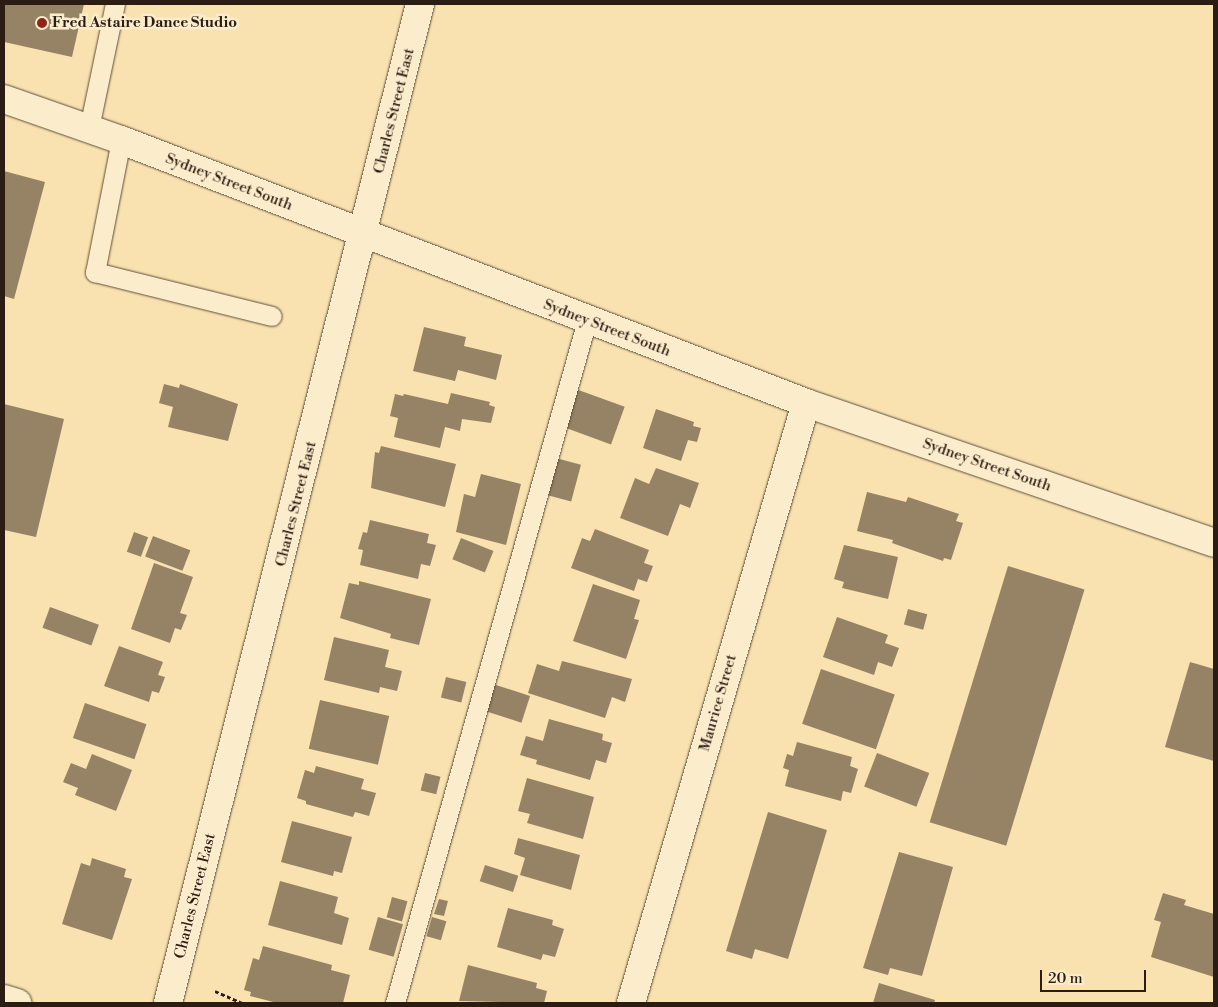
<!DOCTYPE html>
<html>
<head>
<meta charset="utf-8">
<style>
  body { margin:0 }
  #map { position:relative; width:1218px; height:1007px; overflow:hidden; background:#f9e2b0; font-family:"Libre Bodoni",serif }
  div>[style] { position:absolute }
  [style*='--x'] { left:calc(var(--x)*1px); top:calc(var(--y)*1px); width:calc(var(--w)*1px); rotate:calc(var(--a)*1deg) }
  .building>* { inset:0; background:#968365; transform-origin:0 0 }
  .path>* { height:3px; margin-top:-1.5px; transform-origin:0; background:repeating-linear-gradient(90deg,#2b1c14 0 4px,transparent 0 6.5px) }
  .roads { filter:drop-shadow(0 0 1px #5e4e3b) drop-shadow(0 0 1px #5e4e3b) }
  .service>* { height:19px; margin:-9.5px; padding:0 9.5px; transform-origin:9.5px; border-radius:9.5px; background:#fbeccc }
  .minor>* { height:28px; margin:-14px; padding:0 14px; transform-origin:14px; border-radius:14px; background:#fbeccc }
  .secondary>* { height:28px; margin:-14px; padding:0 14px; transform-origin:14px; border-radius:14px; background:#fbeccc }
  .dots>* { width:14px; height:14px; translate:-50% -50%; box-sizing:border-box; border:2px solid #fbeccc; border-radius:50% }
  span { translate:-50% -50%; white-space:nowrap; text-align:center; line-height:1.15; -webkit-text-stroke:5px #fbeccc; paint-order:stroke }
  .poi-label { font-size:15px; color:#2b1c14; font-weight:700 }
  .left { translate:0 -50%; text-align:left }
  .street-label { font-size:15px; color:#2b1c14 }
  .frame { position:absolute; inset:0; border:5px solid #2b1c14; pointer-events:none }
  .scale { position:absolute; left:1040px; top:970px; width:106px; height:22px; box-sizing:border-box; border:2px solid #2b1c14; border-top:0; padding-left:6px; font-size:15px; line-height:18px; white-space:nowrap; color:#2b1c14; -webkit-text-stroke:4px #fbeccc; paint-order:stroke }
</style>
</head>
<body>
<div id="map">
  <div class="building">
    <div style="clip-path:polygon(4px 4px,84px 4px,72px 57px,4px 42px)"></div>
    <div style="clip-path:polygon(4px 171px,45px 182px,14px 299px,4px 296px)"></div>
    <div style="clip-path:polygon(424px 327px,466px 337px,464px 346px,502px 355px,496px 380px,458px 370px,455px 381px,413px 371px)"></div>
    <div style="clip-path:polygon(164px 384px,179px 388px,180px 384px,238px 404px,228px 441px,168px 427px,173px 407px,159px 403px)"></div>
    <div style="left:573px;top:388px;width:55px;height:40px;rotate:20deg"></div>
    <div style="clip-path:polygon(451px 393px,490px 402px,489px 405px,495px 407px,491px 423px,462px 419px,460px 431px,445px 427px,440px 448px,394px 437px,398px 418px,390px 416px,395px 394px,403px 396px,404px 394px,448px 404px)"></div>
    <div style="clip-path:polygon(4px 404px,64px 419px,36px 537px,4px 530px)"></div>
    <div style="clip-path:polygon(656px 409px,694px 422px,693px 426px,701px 428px,697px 442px,688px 440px,681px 461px,643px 448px)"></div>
    <div style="clip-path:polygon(381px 446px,456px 464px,445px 507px,371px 488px,375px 452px,379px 453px)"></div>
    <div style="left:552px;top:457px;width:30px;height:38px;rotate:15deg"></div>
    <div style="clip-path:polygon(656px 468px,699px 483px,690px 508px,680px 504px,668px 536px,620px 518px,635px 478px,649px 484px)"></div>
    <div style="clip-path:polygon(481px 474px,521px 484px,506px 545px,456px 532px,464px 494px,475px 497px)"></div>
    <div style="clip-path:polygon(867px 492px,906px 502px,908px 497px,959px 514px,956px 521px,963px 523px,951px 560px,944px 558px,943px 561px,892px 543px,893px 540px,857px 531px)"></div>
    <div style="clip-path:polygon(370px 520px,429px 534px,427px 543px,436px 545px,430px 566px,421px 564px,418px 579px,360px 565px,363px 550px,358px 549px,363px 532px,367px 533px)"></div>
    <div style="clip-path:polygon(595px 529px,649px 550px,644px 563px,653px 566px,647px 582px,638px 579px,634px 591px,571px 568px,582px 538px,590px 541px)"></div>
    <div style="left:134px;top:532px;width:15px;height:21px;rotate:20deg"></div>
    <div style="left:153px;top:536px;width:40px;height:22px;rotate:21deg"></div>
    <div style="left:461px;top:538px;width:35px;height:23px;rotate:22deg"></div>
    <div style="clip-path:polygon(844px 545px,898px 557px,888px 599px,842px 588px,844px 582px,834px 579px)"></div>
    <div style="clip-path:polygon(154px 563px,193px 577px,180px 613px,187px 615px,181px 630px,175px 628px,170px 643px,131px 629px)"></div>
    <div style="left:1008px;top:566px;width:80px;height:268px;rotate:17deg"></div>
    <div style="clip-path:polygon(359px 581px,431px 599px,419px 645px,390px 638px,391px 634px,340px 618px,349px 583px,359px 585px)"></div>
    <div style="clip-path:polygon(593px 584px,640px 600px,634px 619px,639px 620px,626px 659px,573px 641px)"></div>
    <div style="left:50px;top:607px;width:52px;height:22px;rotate:20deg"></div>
    <div style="left:908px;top:609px;width:20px;height:16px;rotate:15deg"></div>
    <div style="clip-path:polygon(837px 617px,888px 635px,885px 643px,899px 648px,892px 667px,878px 662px,874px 675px,823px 657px)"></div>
    <div style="clip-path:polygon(334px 637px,389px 650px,385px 667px,402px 671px,397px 691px,380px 687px,379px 693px,324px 680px)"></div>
    <div style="clip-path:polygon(119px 646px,163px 662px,158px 675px,165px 677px,159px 693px,152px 691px,149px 702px,104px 686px)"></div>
    <div style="clip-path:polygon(562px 661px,632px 679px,625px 702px,612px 697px,605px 718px,528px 693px,537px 664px,559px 671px)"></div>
    <div style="clip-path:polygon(1190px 662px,1214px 669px,1214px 761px,1165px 747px)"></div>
    <div style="left:821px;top:669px;width:78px;height:58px;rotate:19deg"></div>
    <div style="left:446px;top:677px;width:21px;height:21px;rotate:14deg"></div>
    <div style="left:493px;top:684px;width:39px;height:28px;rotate:18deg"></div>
    <div style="left:320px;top:700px;width:71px;height:50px;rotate:13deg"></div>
    <div style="left:85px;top:703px;width:65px;height:37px;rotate:19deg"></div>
    <div style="clip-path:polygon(549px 719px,603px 734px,602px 740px,612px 743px,606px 763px,596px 760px,590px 780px,536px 764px,537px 760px,520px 755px,526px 736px,543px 741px)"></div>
    <div style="clip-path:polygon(797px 742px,852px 757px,850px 766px,858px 769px,851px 793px,843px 791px,841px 801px,785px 786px,789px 770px,783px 768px,787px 754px,793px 756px)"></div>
    <div style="left:877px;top:753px;width:56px;height:36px;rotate:21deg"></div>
    <div style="clip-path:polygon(92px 754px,132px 770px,116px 811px,75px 795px,78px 788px,63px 782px,71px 763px,86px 769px)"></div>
    <div style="clip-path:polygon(316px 766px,364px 779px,361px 789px,376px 793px,369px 816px,355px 812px,353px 817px,306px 804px,306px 801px,297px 798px,305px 770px,314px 773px)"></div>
    <div style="left:425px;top:773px;width:16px;height:18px;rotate:14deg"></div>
    <div style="clip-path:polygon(527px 778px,594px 797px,583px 839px,527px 823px,530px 814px,518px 811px)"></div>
    <div style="clip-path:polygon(768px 812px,827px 830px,788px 959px,755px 949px,752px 959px,726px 951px)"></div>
    <div style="clip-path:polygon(292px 821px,352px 837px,342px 873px,334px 871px,333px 876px,281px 862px)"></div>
    <div style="clip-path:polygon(518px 838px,580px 855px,571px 890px,520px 875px,525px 858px,514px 854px)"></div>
    <div style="clip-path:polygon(899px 852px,953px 867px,922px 976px,890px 968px,888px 975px,863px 968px)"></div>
    <div style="clip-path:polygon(92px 858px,126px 869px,124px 877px,132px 879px,112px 940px,62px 924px,81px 863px,90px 866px)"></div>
    <div style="left:485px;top:865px;width:35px;height:17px;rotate:18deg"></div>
    <div style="clip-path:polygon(280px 881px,338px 897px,334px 913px,349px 918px,342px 945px,268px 925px)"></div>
    <div style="clip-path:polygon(1163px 893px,1186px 900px,1184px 905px,1214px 914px,1214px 977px,1151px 957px,1161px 922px,1154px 920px)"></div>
    <div style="left:392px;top:897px;width:16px;height:21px;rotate:15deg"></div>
    <div style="clip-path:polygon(439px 899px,448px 901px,444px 916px,434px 914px)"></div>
    <div style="clip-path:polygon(508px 908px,553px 920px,552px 925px,564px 929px,555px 957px,543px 954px,541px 960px,497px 947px)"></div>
    <div style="left:378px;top:917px;width:26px;height:34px;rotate:16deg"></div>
    <div style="left:432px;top:917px;width:15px;height:20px;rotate:16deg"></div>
    <div style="clip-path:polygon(263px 946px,332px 965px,331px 970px,350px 975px,343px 1003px,277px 1003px,250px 996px,251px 992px,244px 990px,253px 958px,259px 960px)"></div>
    <div style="clip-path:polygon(468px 965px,537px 983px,536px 988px,547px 991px,544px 1003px,459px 1001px)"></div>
    <div style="clip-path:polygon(879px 983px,935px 1000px,934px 1003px,873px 1003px)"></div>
  </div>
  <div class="path">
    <div style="--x:215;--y:991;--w:30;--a:24"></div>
  </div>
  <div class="roads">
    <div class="service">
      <div style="--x:89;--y:128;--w:127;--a:-78.2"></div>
      <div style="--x:121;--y:140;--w:135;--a:101.1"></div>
      <div style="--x:95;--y:272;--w:182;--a:14"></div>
      <div style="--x:395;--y:1003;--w:709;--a:-74.3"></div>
    </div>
    <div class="minor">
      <div style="--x:4;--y:99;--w:124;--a:19.3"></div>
      <div style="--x:121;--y:140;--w:734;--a:21"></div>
      <div style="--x:806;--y:403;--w:431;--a:18.9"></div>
      <div style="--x:631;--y:1003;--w:625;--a:-73.74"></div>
    </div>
    <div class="secondary">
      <div style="--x:4;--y:999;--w:14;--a:17"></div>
      <div style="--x:168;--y:1003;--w:1030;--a:-75.84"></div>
    </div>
  </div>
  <div class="dots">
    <div style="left:42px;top:23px;background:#8f2418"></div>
  </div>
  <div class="poi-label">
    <span class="left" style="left:52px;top:23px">Fred Astaire Dance Studio</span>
  </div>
  <div class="street-label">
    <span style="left:394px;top:111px;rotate:-76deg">Charles Street East</span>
    <span style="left:229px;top:182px;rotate:21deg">Sydney Street South</span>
    <span style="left:607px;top:328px;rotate:21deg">Sydney Street South</span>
    <span style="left:987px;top:465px;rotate:19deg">Sydney Street South</span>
    <span style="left:296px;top:504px;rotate:-76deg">Charles Street East</span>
    <span style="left:718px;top:703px;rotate:-74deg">Maurice Street</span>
    <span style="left:195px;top:896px;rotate:-76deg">Charles Street East</span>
  </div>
  <div class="frame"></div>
  <div class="scale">20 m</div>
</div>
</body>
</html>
